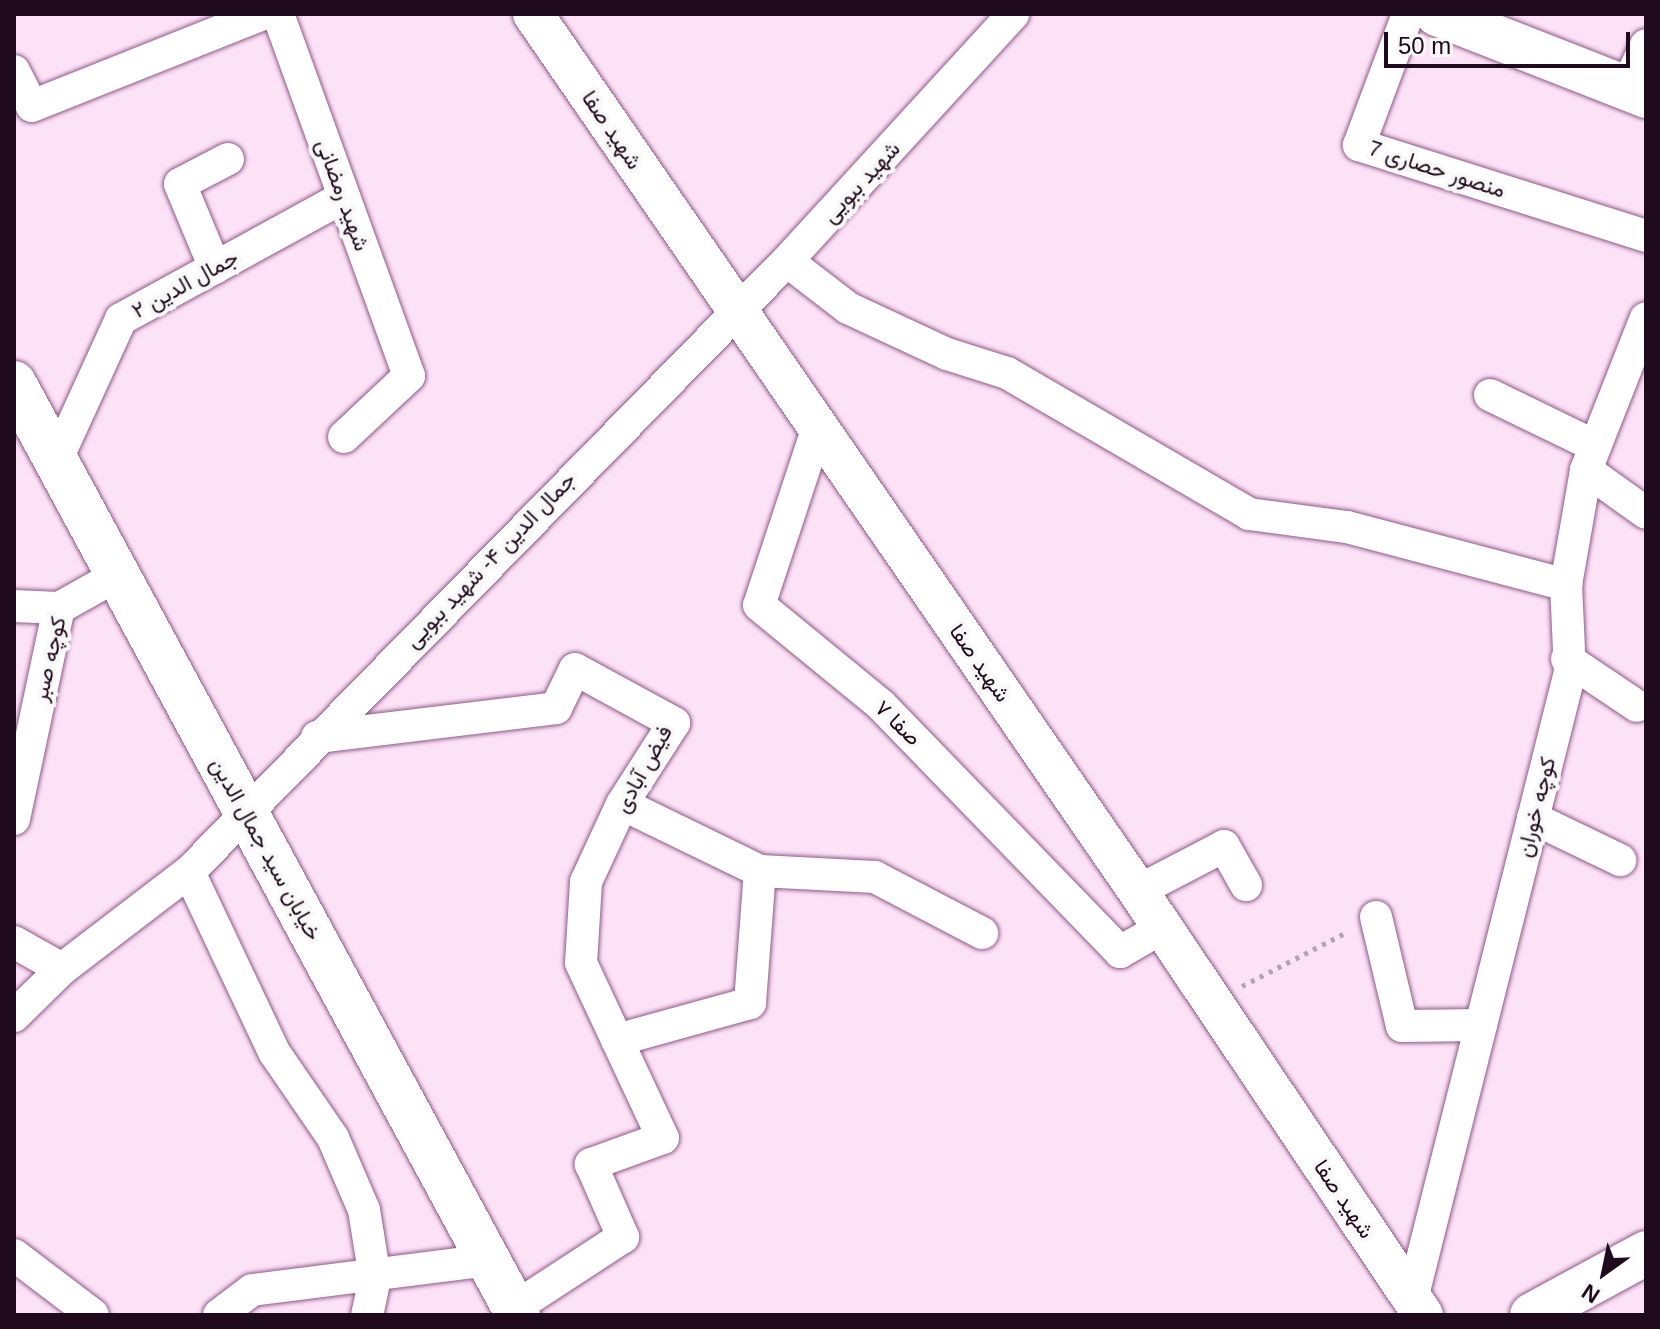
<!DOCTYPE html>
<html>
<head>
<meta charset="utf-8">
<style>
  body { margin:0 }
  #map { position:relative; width:1660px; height:1329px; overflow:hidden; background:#fce2f7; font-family:Helvetica,Vazirmatn,sans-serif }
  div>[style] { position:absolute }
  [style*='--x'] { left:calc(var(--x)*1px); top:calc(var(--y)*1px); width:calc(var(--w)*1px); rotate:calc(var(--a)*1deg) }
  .path>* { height:5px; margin-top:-2.5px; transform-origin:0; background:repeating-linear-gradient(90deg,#b9a0b5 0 4px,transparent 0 10px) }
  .roads { filter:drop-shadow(0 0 2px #905887) drop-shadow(0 0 2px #905887) }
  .minor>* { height:32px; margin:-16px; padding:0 16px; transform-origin:16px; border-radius:16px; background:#fff }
  .tertiary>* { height:40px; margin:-20px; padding:0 20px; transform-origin:20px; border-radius:20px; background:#fff }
  .secondary>* { height:44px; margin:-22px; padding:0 22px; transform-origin:22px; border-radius:22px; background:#fff }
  span { translate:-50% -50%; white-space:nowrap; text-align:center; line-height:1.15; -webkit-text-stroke:8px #f8f8f8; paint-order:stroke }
  .street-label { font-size:22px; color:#200a1d }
  .frame { position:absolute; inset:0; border:16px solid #200a1d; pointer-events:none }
  .north { position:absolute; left:1564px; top:1233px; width:80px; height:80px; -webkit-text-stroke:6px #f8f8f8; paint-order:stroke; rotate:213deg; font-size:22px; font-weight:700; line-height:32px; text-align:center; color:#200a1d }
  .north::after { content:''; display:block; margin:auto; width:28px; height:36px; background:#200a1d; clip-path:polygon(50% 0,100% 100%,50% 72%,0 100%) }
  .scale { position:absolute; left:1384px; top:32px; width:246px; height:36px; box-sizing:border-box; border:4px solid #200a1d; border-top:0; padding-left:10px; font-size:24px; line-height:28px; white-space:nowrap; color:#200a1d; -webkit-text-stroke:6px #f8f8f8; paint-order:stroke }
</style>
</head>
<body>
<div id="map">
  <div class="path">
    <div style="--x:1242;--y:986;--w:118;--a:-27.2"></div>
  </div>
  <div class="roads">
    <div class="minor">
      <div style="--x:278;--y:14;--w:385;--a:70.1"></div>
      <div style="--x:409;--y:376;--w:89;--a:136.8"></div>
      <div style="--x:1408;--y:14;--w:140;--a:110.5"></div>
      <div style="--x:1359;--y:145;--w:301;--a:17.6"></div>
      <div style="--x:14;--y:71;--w:39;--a:63"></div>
      <div style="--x:32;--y:106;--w:249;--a:-21.7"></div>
      <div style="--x:1627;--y:86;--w:45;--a:-65.1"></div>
      <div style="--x:787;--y:261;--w:77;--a:37.6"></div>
      <div style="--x:848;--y:308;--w:109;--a:24.9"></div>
      <div style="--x:947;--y:354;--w:63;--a:17.6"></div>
      <div style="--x:1007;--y:373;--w:280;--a:30.2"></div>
      <div style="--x:1249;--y:514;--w:99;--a:7.6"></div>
      <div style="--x:1347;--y:527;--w:227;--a:14.8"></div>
      <div style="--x:215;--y:268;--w:91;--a:-112.6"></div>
      <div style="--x:180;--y:184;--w:54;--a:-27.5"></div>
      <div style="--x:1490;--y:395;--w:117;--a:25.9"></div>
      <div style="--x:817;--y:430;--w:184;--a:108.3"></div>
      <div style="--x:759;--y:605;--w:158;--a:39.3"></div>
      <div style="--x:881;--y:705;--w:344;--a:45.9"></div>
      <div style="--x:1120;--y:952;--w:48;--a:-29.7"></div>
      <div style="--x:56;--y:461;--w:156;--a:-65.4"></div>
      <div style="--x:121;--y:319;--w:254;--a:-28.7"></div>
      <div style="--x:1586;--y:470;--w:74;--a:35.6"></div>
      <div style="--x:14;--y:606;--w:45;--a:2.5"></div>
      <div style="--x:1567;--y:659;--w:84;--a:33.9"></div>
      <div style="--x:317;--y:737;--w:241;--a:-6.9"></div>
      <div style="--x:556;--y:708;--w:43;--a:-64"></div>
      <div style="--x:575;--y:669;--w:113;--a:28.6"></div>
      <div style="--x:674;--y:723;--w:96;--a:122.7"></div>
      <div style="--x:622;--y:804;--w:86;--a:114.8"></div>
      <div style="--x:586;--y:882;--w:81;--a:93.5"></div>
      <div style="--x:581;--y:963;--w:193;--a:64.9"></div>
      <div style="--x:663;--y:1138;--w:77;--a:160.1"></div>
      <div style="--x:591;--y:1164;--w:80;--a:66.3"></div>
      <div style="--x:623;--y:1237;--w:130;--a:146.9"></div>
      <div style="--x:622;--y:804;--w:153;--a:25.9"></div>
      <div style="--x:760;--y:871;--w:115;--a:3"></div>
      <div style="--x:875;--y:877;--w:121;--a:27.6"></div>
      <div style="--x:1533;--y:818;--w:97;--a:25.8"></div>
      <div style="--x:14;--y:819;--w:216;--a:-78"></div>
      <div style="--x:59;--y:608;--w:65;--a:-29.3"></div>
      <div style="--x:189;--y:872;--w:199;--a:64.7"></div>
      <div style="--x:274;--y:1052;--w:104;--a:55.5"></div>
      <div style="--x:333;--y:1138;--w:78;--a:66.7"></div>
      <div style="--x:364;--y:1210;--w:69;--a:80.8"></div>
      <div style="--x:375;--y:1278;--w:38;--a:102"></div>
      <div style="--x:1138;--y:891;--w:97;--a:-27.6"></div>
      <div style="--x:1224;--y:846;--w:45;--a:60.6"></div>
      <div style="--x:1376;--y:917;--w:112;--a:76.6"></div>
      <div style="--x:1402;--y:1026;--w:79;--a:-0.7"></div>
      <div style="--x:14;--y:942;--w:55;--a:29.4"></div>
      <div style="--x:14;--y:1016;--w:67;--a:-44.4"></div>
      <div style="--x:62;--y:969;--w:160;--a:-37.4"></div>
      <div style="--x:189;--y:872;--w:855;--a:-45.62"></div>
      <div style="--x:787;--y:261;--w:335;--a:-47.5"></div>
      <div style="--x:617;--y:1040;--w:138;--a:-15.5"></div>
      <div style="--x:750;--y:1003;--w:132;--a:-85.7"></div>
      <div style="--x:14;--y:1255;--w:99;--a:37.2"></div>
      <div style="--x:1412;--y:1299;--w:647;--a:-75.86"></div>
      <div style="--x:1570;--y:672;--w:87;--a:-92.6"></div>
      <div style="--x:1566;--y:585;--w:117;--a:-80.1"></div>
      <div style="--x:1586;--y:470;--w:163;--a:-68.5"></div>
      <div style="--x:219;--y:1315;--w:41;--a:-37.1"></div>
      <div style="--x:252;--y:1290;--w:238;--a:-7.2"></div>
    </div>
    <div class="tertiary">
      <div style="--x:533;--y:14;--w:1065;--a:55.4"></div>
      <div style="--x:1138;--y:891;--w:511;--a:56.09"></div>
    </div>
    <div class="secondary">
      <div style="--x:1437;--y:14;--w:225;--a:21.4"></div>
      <div style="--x:14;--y:383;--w:1060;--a:61.6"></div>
      <div style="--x:1532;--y:1315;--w:130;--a:-28.5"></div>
    </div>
  </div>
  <div class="street-label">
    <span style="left:612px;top:130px;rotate:56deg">شهید صفا</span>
    <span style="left:1437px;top:169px;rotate:18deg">منصور حصاری 7</span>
    <span style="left:861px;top:182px;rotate:-47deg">شهید ببویی</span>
    <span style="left:343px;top:195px;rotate:70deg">شهید رمضانی</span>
    <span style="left:185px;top:284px;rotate:-29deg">جمال الدین ۲</span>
    <span style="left:490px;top:560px;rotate:-46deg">جمال الدین ۴- شهید ببویی</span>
    <span style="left:49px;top:659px;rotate:-77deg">کوچه صبر</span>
    <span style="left:980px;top:663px;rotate:55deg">شهید صفا</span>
    <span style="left:898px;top:723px;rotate:44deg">صفا ۷</span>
    <span style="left:643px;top:769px;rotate:-61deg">فیض آبادی</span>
    <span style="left:1536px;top:807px;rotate:-76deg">کوچه خوران</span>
    <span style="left:266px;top:849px;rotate:61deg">خیابان سید جمال الدین</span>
    <span style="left:1344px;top:1199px;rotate:56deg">شهید صفا</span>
  </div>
  <div class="frame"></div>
  <div class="north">N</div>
  <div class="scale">50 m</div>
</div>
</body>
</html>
